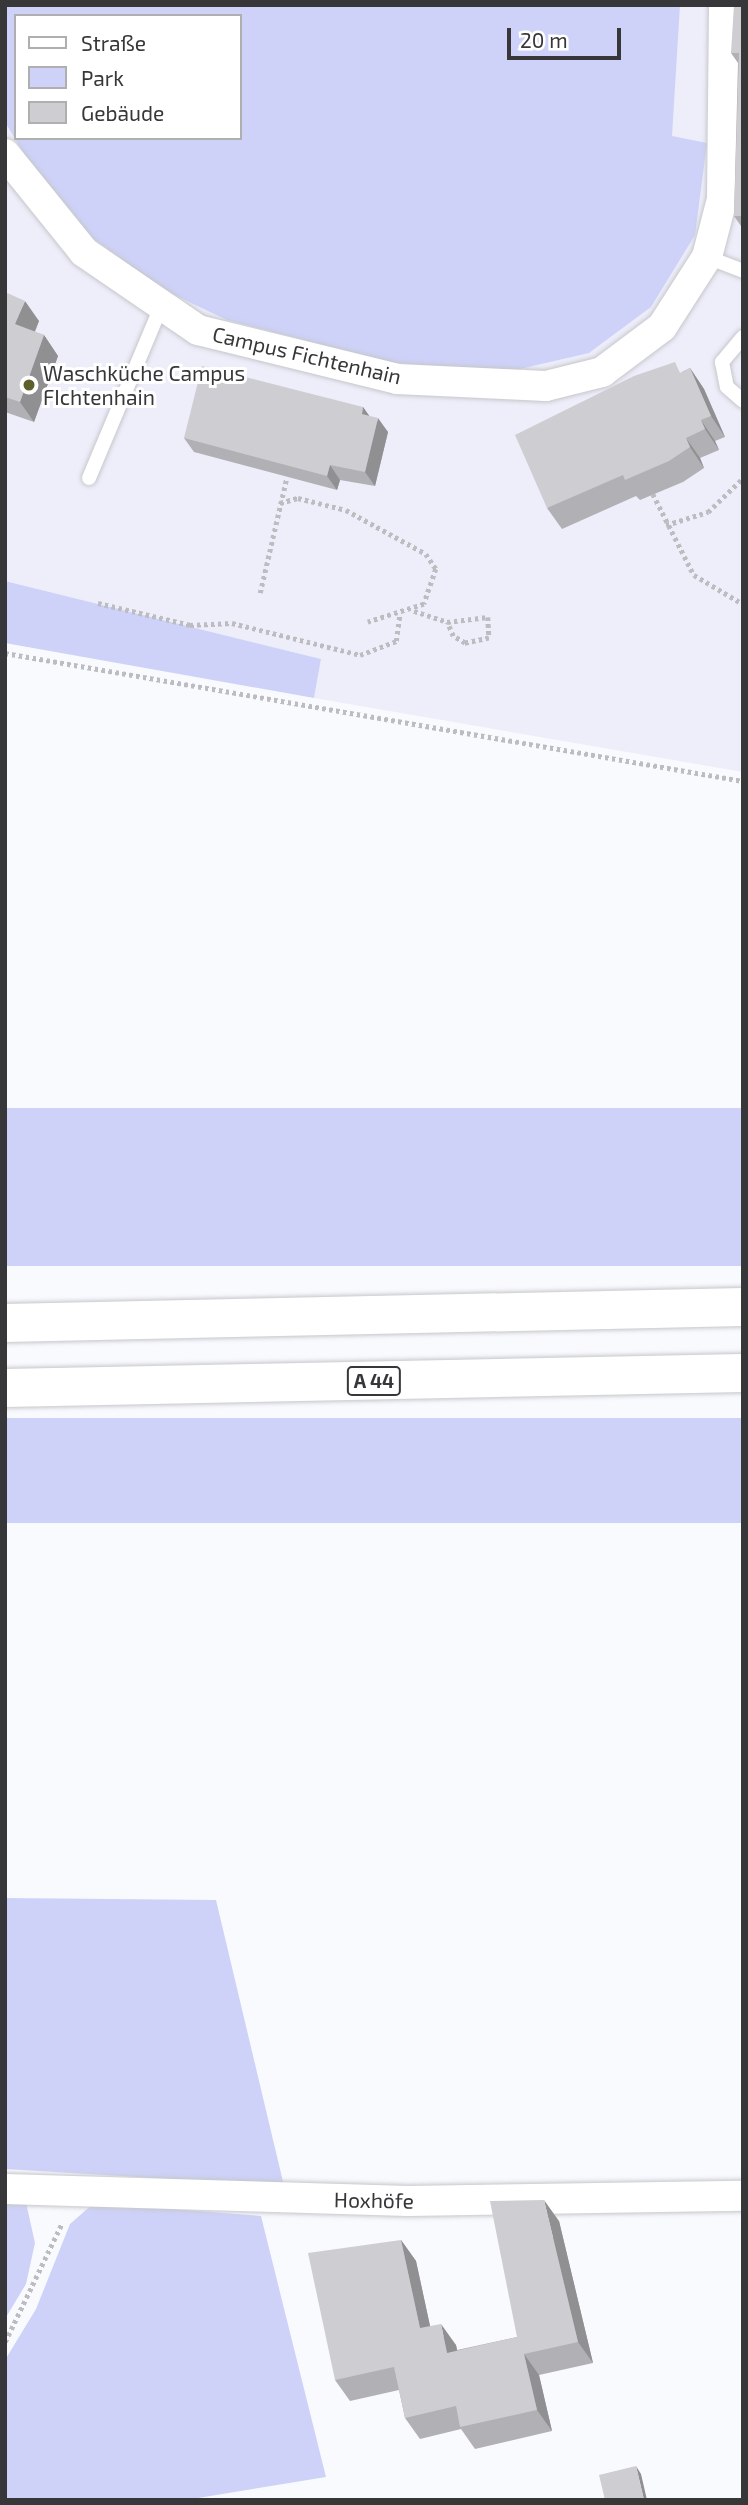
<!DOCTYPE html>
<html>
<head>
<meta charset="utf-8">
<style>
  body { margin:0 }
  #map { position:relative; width:748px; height:2505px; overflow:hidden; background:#f9fafe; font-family:"Exo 2",sans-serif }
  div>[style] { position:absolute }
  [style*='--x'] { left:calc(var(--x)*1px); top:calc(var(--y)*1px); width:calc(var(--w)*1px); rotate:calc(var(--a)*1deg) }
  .built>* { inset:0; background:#edeefa }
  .green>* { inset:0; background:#ced2f8; transform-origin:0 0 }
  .path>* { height:4.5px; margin-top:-2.25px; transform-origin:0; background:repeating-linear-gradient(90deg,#bdbdc1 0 3.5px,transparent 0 7px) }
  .roads { filter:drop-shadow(0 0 2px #c6c7cb) drop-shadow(0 0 2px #c6c7cb) }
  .service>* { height:14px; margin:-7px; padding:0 7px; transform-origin:7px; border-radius:7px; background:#fff }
  .minor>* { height:30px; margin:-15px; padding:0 15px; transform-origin:15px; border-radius:15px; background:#fff }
  .motorway>* { height:38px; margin:-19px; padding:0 19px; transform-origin:19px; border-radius:19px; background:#fff }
  .wall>* { inset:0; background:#b0b0b5 }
  .shaded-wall>* { inset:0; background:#909093 }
  .building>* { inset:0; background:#cdcdd2 }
  .dots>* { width:19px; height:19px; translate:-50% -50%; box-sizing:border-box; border:4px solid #fff; border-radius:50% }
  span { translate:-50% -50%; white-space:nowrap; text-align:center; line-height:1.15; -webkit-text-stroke:6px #fff; paint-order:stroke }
  .shield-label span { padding:2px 5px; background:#fff; border:2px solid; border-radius:5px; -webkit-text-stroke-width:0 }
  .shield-label { font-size:19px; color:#373739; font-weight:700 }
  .street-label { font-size:21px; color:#373739 }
  .poi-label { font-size:21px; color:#373739 }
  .left { translate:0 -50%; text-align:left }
  .frame { position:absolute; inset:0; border:7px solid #373739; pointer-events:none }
  .legend { position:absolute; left:14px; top:14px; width:228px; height:126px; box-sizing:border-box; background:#fff; border:2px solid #afafb0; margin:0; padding:9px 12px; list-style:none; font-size:21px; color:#373739 }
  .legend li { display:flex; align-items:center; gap:14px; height:35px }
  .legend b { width:35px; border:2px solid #afafb0 }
  .scale { position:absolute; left:507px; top:28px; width:114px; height:32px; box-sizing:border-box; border:4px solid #373739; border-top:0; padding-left:9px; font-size:21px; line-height:24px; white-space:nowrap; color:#373739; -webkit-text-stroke:5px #fff; paint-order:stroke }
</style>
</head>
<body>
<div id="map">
  <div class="built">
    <div style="clip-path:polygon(evenodd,5px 5px,743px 5px,743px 772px,314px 698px,321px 659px,5px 581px,5px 5px,16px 16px,240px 16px,240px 138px,16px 138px,16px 16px)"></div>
  </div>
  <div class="green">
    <div style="clip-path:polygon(evenodd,5px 5px,680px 5px,672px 136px,707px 143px,695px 235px,651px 307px,589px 353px,511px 371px,394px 363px,227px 320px,166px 291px,91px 237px,38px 177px,5px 122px,5px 5px,16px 16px,240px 16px,240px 138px,16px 138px,16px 16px)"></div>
    <div style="clip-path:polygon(5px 581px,321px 659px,314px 698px,5px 643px)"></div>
    <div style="left:743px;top:1108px;width:158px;height:739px;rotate:90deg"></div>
    <div style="left:743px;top:1418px;width:105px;height:738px;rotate:90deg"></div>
    <div style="clip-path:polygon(5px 1898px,216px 1900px,284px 2186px,5px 2169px)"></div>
    <div style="clip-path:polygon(5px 2197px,25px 2198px,35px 2243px,26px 2284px,5px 2319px)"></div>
    <div style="clip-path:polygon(94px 2203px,261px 2216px,326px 2477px,186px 2500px,5px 2500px,5px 2360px,36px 2309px,70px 2224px)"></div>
  </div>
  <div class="path">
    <div style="--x:653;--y:494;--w:91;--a:63.2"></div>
    <div style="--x:694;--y:575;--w:57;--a:30.6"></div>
    <div style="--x:280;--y:503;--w:19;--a:-16"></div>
    <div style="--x:298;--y:498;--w:49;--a:14"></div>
    <div style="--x:346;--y:510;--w:91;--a:28.8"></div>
    <div style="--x:426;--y:554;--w:18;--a:56"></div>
    <div style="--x:436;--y:569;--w:37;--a:109"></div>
    <div style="--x:424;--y:604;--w:59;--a:162.2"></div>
    <div style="--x:666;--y:525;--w:44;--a:-17.2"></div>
    <div style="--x:708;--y:512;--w:49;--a:-44.2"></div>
    <div style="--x:260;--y:593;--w:116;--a:-77"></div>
    <div style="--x:98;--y:603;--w:95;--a:13.4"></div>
    <div style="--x:190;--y:625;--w:42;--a:-2.7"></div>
    <div style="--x:232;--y:623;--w:132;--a:14"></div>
    <div style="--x:360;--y:655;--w:39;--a:-21"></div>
    <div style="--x:396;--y:641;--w:27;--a:-82"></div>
    <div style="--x:414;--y:611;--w:35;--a:18"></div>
    <div style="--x:447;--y:622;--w:41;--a:-7"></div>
    <div style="--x:488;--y:617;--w:21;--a:87"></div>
    <div style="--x:489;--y:638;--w:25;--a:168"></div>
    <div style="--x:465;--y:643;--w:14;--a:-150"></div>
    <div style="--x:453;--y:636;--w:15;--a:-113"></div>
    <div style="--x:5;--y:653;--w:749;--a:9.84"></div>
    <div style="--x:5;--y:2342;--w:132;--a:-64.4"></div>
  </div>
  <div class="roads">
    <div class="service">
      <div style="--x:707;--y:257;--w:39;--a:21"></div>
      <div style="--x:743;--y:337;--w:33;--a:130"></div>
      <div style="--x:722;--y:362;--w:25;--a:79"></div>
      <div style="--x:727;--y:387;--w:21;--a:41"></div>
      <div style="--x:89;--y:478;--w:183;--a:-67.2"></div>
    </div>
    <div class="minor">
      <div style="--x:5;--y:154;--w:126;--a:51.1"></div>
      <div style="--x:84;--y:252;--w:138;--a:34.4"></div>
      <div style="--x:198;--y:330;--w:205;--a:13.8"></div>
      <div style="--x:397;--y:379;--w:149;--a:2.7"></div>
      <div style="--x:546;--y:386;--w:58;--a:-14"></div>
      <div style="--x:602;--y:372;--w:75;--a:-36.9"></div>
      <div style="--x:662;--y:327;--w:83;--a:-57.3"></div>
      <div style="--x:707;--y:257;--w:60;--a:-75.5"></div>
      <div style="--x:722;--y:199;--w:194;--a:-89.4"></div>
      <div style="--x:5;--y:2189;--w:403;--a:1.7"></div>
      <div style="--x:408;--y:2201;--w:335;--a:-0.9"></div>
    </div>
    <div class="motorway">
      <div style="--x:5;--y:1323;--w:738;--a:-1.24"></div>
      <div style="--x:5;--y:1388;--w:738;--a:-1.16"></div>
    </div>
  </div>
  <div class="wall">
    <div style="clip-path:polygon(743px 5px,743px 229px,734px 216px,738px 63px,731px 53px)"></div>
    <div style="clip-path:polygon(5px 292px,39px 321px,35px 332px,44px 335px,58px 356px,34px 422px,5px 412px)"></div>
    <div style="clip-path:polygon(690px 368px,704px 389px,725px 437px,715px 441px,719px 450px,700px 458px,704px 468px,683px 482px,640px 500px,636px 496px,562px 529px,547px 508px,682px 372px)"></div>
    <div style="clip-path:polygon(363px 407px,369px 416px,388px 432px,375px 486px,340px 480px,337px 490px,194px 452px,184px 438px)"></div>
    <div style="clip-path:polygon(559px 2221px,593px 2363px,539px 2375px,552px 2431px,475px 2449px,461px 2429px,420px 2439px,405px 2418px,399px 2390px,350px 2401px,335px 2380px,401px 2240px,416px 2261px,430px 2326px,456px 2345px,457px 2350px,517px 2337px)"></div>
  </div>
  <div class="shaded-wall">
    <div style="clip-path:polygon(25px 301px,39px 321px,29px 345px,15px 324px)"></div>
    <div style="clip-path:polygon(44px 335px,58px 356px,34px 422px,20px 402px)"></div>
    <div style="clip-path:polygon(690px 368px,704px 389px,725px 437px,711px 416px)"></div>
    <div style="clip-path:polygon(363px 407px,373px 421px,362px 414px)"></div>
    <div style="clip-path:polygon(378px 418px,388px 432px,375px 486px,365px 472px)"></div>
    <div style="clip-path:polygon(701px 420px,715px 441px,719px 450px,705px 429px)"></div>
    <div style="clip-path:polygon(686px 438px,700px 458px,704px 468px,690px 447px)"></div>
    <div style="clip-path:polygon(330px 465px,340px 480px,337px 490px,327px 476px)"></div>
    <div style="clip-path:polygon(544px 2200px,559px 2221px,593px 2363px,578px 2342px)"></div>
    <div style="clip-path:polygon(401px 2240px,416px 2261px,435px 2349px,420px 2328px)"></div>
    <div style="clip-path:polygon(441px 2324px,456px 2345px,462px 2374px,447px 2353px)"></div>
    <div style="clip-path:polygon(524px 2354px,539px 2375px,552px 2431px,537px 2410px)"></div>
    <div style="clip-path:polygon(636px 2466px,641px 2474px,647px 2500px,644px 2500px)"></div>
  </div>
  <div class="building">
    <div style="clip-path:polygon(734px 5px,743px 5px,743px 216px,734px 216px,739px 53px,731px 53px)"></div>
    <div style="clip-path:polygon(5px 292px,25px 301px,15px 324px,44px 335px,20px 402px,5px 397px)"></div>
    <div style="clip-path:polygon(675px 362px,680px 373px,690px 368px,711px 416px,701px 420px,705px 429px,686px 438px,690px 447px,669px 461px,625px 480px,623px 475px,547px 508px,515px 435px,634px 376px)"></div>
    <div style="clip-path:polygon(202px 366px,363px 407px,362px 414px,378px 418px,365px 472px,330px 465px,327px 476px,184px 438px)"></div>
    <div style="clip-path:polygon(544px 2200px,578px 2342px,524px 2354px,537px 2410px,460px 2427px,456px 2406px,405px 2418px,394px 2367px,335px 2380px,308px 2253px,401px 2240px,420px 2328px,441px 2324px,447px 2353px,517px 2337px,490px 2201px)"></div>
    <div style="clip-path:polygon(636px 2466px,644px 2500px,605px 2500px,599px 2475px)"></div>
  </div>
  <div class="dots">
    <div style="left:29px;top:385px;background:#5e5f2c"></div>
  </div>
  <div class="shield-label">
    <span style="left:374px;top:1381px">A 44</span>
  </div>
  <div class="street-label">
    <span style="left:307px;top:355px;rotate:13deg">Campus Fichtenhain</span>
    <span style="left:374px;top:2200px;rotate:1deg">Hoxhöfe</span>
  </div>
  <div class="poi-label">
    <span class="left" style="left:43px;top:385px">Waschküche Campus<br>FIchtenhain</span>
  </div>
  <div class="frame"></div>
  <ul class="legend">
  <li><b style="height:9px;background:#fff"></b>Straße</li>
  <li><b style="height:19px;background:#ced2f8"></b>Park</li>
  <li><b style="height:19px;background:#cdcdd2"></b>Gebäude</li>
  </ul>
  <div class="scale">20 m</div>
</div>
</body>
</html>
